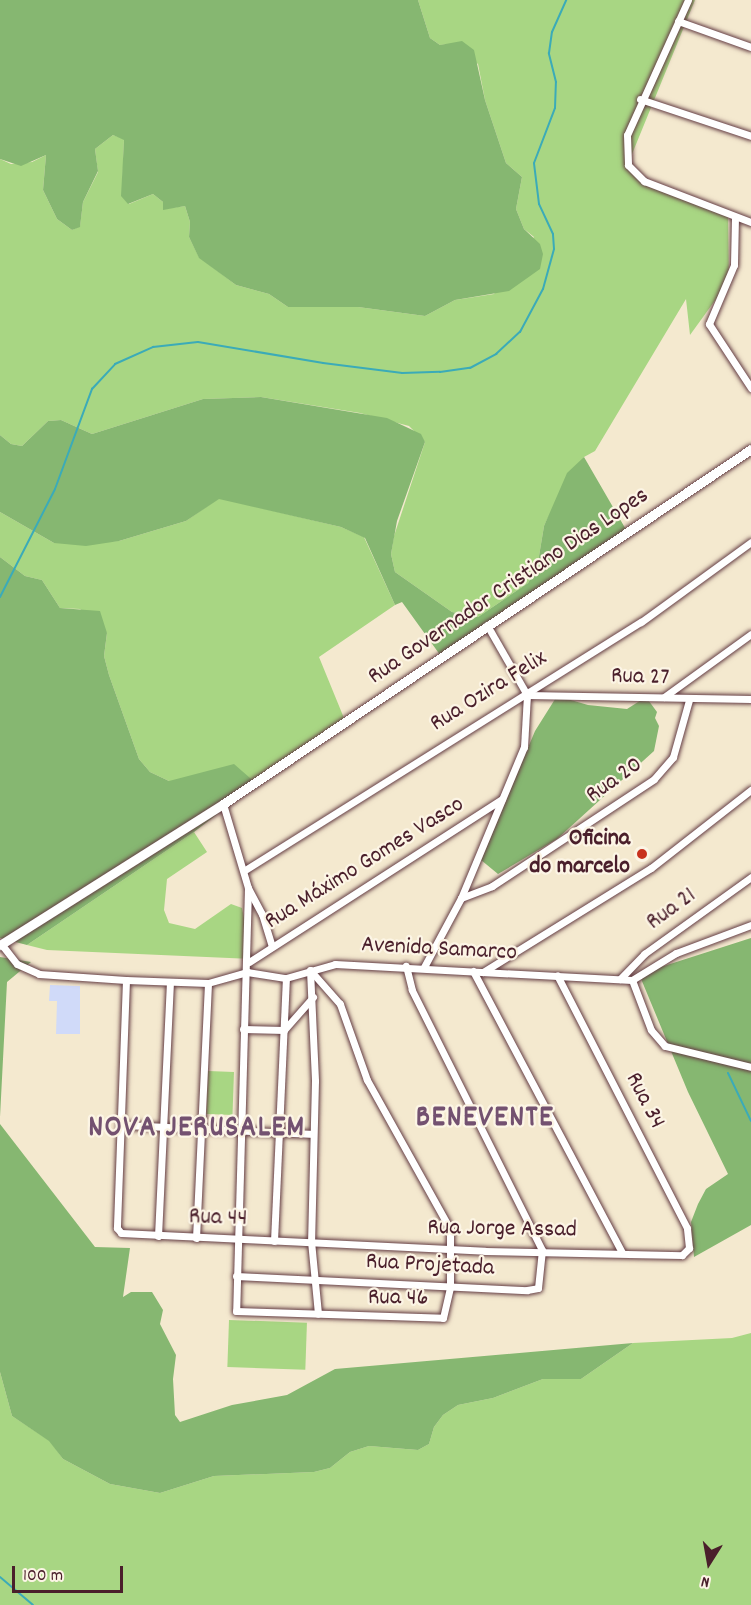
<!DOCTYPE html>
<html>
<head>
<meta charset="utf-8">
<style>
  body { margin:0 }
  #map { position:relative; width:751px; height:1605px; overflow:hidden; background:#f4e9cf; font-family:Dekko,sans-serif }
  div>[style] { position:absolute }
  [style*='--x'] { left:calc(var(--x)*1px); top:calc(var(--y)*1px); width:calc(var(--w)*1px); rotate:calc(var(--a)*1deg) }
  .built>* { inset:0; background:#d0daf9 }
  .green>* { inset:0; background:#a8d683; transform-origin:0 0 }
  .forest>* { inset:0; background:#86b771 }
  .stream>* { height:2px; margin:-1px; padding:0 1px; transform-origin:1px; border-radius:1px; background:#3babb8 }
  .roads { filter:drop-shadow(0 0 2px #643d44) drop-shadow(0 0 2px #643d44) }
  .minor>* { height:7px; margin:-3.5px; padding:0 3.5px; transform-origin:3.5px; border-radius:3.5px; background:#fff }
  .tertiary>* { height:9px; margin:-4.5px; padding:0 4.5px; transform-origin:4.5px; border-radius:4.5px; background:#fff }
  .dots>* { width:16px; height:16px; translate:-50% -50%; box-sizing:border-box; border:3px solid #fcf5e5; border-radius:50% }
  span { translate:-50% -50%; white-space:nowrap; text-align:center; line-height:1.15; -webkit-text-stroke:4.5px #fcf5e5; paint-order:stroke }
  .street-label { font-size:24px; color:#4a1f2b }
  .poi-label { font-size:24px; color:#4a1f2b; font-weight:700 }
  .right { translate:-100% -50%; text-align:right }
  .district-label { font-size:30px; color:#735170; font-weight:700; letter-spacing:1.5px }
  .north { position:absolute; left:679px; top:1533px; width:60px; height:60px; -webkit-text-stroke:4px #fcf5e5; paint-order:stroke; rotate:191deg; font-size:16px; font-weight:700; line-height:24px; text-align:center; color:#4a1f2b }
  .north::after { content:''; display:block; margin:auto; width:21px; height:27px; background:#4a1f2b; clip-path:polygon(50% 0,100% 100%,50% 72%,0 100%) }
  .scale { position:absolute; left:12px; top:1566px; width:111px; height:27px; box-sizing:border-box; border:3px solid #4a1f2b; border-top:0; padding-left:8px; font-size:18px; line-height:21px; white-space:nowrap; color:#4a1f2b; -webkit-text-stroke:4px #fcf5e5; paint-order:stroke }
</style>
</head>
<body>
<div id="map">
  <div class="built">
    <div style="clip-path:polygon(50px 985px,80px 986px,80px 1034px,56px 1034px,57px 1001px,49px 1001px)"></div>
  </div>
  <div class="green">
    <div style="clip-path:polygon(418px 0,695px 0,630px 159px,639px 178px,728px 211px,729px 279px,719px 295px,690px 335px,686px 299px,595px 451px,584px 457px,560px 493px,544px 526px,537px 568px,528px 583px,478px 617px,452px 612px,395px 572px,391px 554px,394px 536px,425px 442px,409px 426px,360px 413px,261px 397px,203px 399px,92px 434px,61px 420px,48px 421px,22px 446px,11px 444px,0 435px,0 159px,11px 164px,32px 162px,46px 155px,43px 190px,57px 219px,72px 230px,80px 226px,83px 202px,98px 172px,95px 149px,113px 135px,124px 139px,122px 196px,129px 204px,153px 194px,163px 202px,163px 209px,185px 206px,190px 222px,189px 237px,199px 257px,236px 285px,269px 294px,288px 307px,358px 307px,425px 316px,455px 300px,494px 294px,534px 237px,524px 229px,516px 209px,522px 177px,506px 163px,485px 100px,478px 64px,450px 44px,440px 45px,430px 38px)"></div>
    <div style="clip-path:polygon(219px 498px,341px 527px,364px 537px,395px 605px,319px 657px,346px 723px,257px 784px,169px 781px,150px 772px,139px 759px,109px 675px,104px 656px,107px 633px,80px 609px,60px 608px,42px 580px,25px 576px,0 557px,0 512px,54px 543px,119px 541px,186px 521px)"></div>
    <div style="clip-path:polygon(194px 832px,207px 852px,167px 879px,164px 910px,169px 923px,195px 929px,231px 904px,242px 908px,252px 959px,47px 950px,27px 945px)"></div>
    <div style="left:208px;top:1071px;width:26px;height:43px;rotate:2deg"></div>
    <div style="left:229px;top:1320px;width:78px;height:47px;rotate:2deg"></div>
    <div style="clip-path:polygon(751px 1333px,751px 1605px,0 1605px,0 1372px,12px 1416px,50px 1441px,63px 1459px,110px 1484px,160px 1493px,214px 1476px,314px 1472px,330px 1468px,350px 1452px,369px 1446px,418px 1450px,429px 1444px,434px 1427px,443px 1415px,458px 1405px,493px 1398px,543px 1379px,581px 1379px,633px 1343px,732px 1338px)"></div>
  </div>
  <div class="forest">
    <div style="clip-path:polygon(0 0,418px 0,430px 38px,440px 45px,462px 41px,474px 50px,485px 100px,506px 163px,522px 177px,516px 209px,524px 229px,540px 244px,543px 254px,540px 269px,509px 291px,455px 300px,425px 316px,358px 307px,288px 307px,269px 294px,236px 285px,199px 258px,189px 237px,190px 222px,185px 206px,163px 210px,163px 202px,153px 194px,128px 204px,121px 196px,124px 140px,113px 135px,95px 149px,98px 171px,83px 202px,80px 227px,72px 230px,57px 219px,43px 190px,46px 155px,21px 166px,0 159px)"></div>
    <div style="clip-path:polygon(261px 397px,387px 418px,421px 434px,425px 442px,397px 521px,391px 554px,395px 572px,452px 612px,478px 617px,528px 583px,537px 568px,544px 526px,567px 473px,584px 457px,628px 533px,443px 659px,402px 602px,395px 605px,365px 538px,341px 527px,219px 499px,186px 521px,119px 541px,86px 546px,54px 543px,0 512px,0 435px,11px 444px,22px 446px,48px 421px,61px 420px,92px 434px,203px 399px)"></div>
    <div style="clip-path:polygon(0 557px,25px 576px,42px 580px,60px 608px,100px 611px,107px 633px,104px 656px,109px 675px,139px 759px,150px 772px,169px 781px,234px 764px,257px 784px,194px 832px,27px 945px,0 938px)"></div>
    <div style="clip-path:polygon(557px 696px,588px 705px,627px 709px,646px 697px,657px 712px,655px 718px,659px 726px,654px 751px,557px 839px,498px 874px,481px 860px,535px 731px)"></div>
    <div style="clip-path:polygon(751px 938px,751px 1225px,694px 1257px,691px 1222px,698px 1204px,706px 1189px,728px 1174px,688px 1092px,639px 974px)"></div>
    <div style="clip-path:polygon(0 957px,31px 962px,7px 982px,0 1117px)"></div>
    <div style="clip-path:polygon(0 1124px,95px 1247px,130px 1248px,123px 1297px,131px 1292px,152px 1292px,163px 1310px,160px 1324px,176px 1355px,173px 1379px,175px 1415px,180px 1422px,232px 1405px,287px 1395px,335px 1369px,633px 1343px,581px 1379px,543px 1379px,493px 1398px,458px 1405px,443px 1415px,434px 1427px,429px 1444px,418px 1450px,369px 1446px,350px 1452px,330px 1468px,314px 1472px,214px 1476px,160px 1493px,110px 1484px,63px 1459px,49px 1441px,12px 1416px,0 1372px)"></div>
  </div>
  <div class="stream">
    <div style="--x:0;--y:597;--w:121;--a:-63"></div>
    <div style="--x:55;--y:489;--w:107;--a:-69.7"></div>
    <div style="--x:92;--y:389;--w:34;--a:-47"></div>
    <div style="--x:115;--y:364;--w:42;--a:-24.1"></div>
    <div style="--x:153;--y:347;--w:45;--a:-6.3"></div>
    <div style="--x:198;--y:342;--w:127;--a:9.5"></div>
    <div style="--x:323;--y:363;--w:80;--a:7.2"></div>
    <div style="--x:402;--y:373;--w:38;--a:-2"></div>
    <div style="--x:440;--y:372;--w:30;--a:-8"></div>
    <div style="--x:470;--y:368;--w:30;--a:-28"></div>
    <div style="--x:496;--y:354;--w:33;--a:-43"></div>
    <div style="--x:520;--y:332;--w:49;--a:-61.9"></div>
    <div style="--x:543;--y:289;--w:41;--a:-74.6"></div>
    <div style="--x:554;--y:249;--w:15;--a:-94"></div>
    <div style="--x:553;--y:234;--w:33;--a:-115"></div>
    <div style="--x:539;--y:204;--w:41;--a:-97"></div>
    <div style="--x:534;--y:163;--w:59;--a:-69.1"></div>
    <div style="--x:555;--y:108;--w:26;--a:-88"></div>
    <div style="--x:556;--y:82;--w:30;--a:-104"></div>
    <div style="--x:549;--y:53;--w:21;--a:-82"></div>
    <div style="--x:552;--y:32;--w:35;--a:-66"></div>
    <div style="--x:728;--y:1073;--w:53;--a:64.4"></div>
    <div style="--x:0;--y:1577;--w:43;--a:40.3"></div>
  </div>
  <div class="roads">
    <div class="minor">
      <div style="--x:688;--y:0;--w:148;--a:114.3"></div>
      <div style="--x:627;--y:135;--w:30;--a:88"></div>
      <div style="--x:628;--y:165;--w:23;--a:45"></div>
      <div style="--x:644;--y:181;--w:115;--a:21"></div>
      <div style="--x:678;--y:21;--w:77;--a:19.6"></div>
      <div style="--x:640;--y:99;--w:117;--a:18.4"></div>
      <div style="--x:735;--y:217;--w:48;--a:91.2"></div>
      <div style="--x:734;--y:265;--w:64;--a:113"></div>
      <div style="--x:709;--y:324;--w:77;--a:56.7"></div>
      <div style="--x:487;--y:625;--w:78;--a:60.2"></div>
      <div style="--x:527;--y:695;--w:224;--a:1"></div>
      <div style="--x:664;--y:697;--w:107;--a:-35.9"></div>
      <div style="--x:223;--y:804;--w:88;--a:73.4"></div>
      <div style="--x:248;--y:888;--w:30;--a:62"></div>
      <div style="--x:262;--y:914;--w:34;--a:73"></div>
      <div style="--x:245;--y:870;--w:467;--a:-32.1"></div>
      <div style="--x:641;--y:622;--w:136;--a:-36"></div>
      <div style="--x:248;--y:888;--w:423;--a:91.6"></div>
      <div style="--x:236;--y:1311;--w:207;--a:1.9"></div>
      <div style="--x:443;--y:1318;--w:32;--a:-77"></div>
      <div style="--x:450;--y:1287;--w:58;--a:-90"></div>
      <div style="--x:450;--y:1229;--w:171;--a:-119.1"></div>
      <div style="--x:367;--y:1080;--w:81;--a:-109.6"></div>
      <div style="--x:340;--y:1004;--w:45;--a:-131.4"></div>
      <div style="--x:461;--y:898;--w:33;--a:-21"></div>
      <div style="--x:492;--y:886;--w:194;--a:-33.4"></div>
      <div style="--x:654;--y:779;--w:29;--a:-49"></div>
      <div style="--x:673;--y:757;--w:59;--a:-74.3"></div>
      <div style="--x:2;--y:945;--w:24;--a:52"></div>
      <div style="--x:17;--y:964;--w:24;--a:24"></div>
      <div style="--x:39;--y:974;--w:87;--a:3.9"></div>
      <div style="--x:126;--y:980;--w:82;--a:2.1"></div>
      <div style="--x:208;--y:983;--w:41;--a:-15.8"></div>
      <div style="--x:247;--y:972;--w:39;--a:9"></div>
      <div style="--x:286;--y:978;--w:51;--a:-15.9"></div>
      <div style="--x:335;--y:964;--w:297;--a:3.1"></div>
      <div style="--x:632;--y:980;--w:52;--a:-31.5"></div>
      <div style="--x:676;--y:953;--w:80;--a:-20.5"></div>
      <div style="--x:249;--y:962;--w:301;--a:-32.8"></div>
      <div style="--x:424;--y:967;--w:78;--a:-61.8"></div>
      <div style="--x:461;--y:898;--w:164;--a:-67.4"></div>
      <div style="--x:524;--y:747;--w:52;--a:-86.7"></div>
      <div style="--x:310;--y:970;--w:111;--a:87.4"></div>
      <div style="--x:315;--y:1081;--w:160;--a:91.4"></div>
      <div style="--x:311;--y:1241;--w:73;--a:84.5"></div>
      <div style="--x:473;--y:971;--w:318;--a:62.1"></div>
      <div style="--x:483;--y:972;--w:198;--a:-31.8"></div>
      <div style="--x:651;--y:868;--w:127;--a:-38"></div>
      <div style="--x:620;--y:979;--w:35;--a:-46"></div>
      <div style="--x:644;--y:954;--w:132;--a:-35.7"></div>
      <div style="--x:126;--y:980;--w:248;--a:92.1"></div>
      <div style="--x:117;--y:1228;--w:6;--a:51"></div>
      <div style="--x:121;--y:1233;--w:364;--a:2.8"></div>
      <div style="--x:485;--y:1251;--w:197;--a:1.2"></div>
      <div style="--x:682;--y:1255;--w:10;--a:-45"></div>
      <div style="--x:689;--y:1248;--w:20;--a:-96"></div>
      <div style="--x:687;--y:1228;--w:284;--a:-117.2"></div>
      <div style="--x:632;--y:980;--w:53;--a:69.2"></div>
      <div style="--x:651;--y:1030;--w:21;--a:49"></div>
      <div style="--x:665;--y:1046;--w:89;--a:13.7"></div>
      <div style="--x:243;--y:1029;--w:41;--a:1.4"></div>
      <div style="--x:284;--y:1030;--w:44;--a:-48.7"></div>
      <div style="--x:123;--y:1125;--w:188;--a:2.7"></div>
      <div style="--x:158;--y:1236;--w:254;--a:-87.3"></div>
      <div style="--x:196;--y:1238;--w:255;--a:-87.3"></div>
      <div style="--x:274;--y:1241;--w:263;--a:-87.4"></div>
      <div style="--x:236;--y:1276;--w:291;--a:2.8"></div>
      <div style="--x:527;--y:1290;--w:11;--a:-10"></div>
      <div style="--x:538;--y:1288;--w:38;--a:-84"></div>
      <div style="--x:542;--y:1250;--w:291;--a:-116.6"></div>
      <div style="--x:412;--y:990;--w:25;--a:-104"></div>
    </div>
    <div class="tertiary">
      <div style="--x:0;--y:945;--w:264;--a:-32.3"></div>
      <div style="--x:223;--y:804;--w:636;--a:-33.91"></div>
    </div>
  </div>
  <div class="dots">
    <div style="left:642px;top:854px;background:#c8321e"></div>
  </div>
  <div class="street-label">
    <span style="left:509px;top:587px;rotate:-34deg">Rua Governador Cristiano Dias Lopes</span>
    <span style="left:640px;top:678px;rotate:2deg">Rua 27</span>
    <span style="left:489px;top:692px;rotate:-32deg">Rua Ozira Felix</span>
    <span style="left:615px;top:781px;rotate:-35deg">Rua 20</span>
    <span style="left:365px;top:864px;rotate:-32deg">Rua Máximo Gomes Vasco</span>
    <span style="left:672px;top:910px;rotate:-36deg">Rua 21</span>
    <span style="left:439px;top:950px;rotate:3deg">Avenida Samarco</span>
    <span style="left:644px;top:1101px;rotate:63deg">Rua 34</span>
    <span style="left:218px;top:1219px;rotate:2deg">Rua 44</span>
    <span style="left:502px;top:1230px;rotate:1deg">Rua Jorge Assad</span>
    <span style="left:430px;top:1266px;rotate:3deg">Rua Projetada</span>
    <span style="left:398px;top:1299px;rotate:1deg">Rua 46</span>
  </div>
  <div class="poi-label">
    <span class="right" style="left:630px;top:854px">Oficina<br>do marcelo</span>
  </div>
  <div class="district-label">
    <span style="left:485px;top:1120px">BENEVENTE</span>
    <span style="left:197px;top:1130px">NOVA JERUSALEM</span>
  </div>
  <div class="north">N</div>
  <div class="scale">100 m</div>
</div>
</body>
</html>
